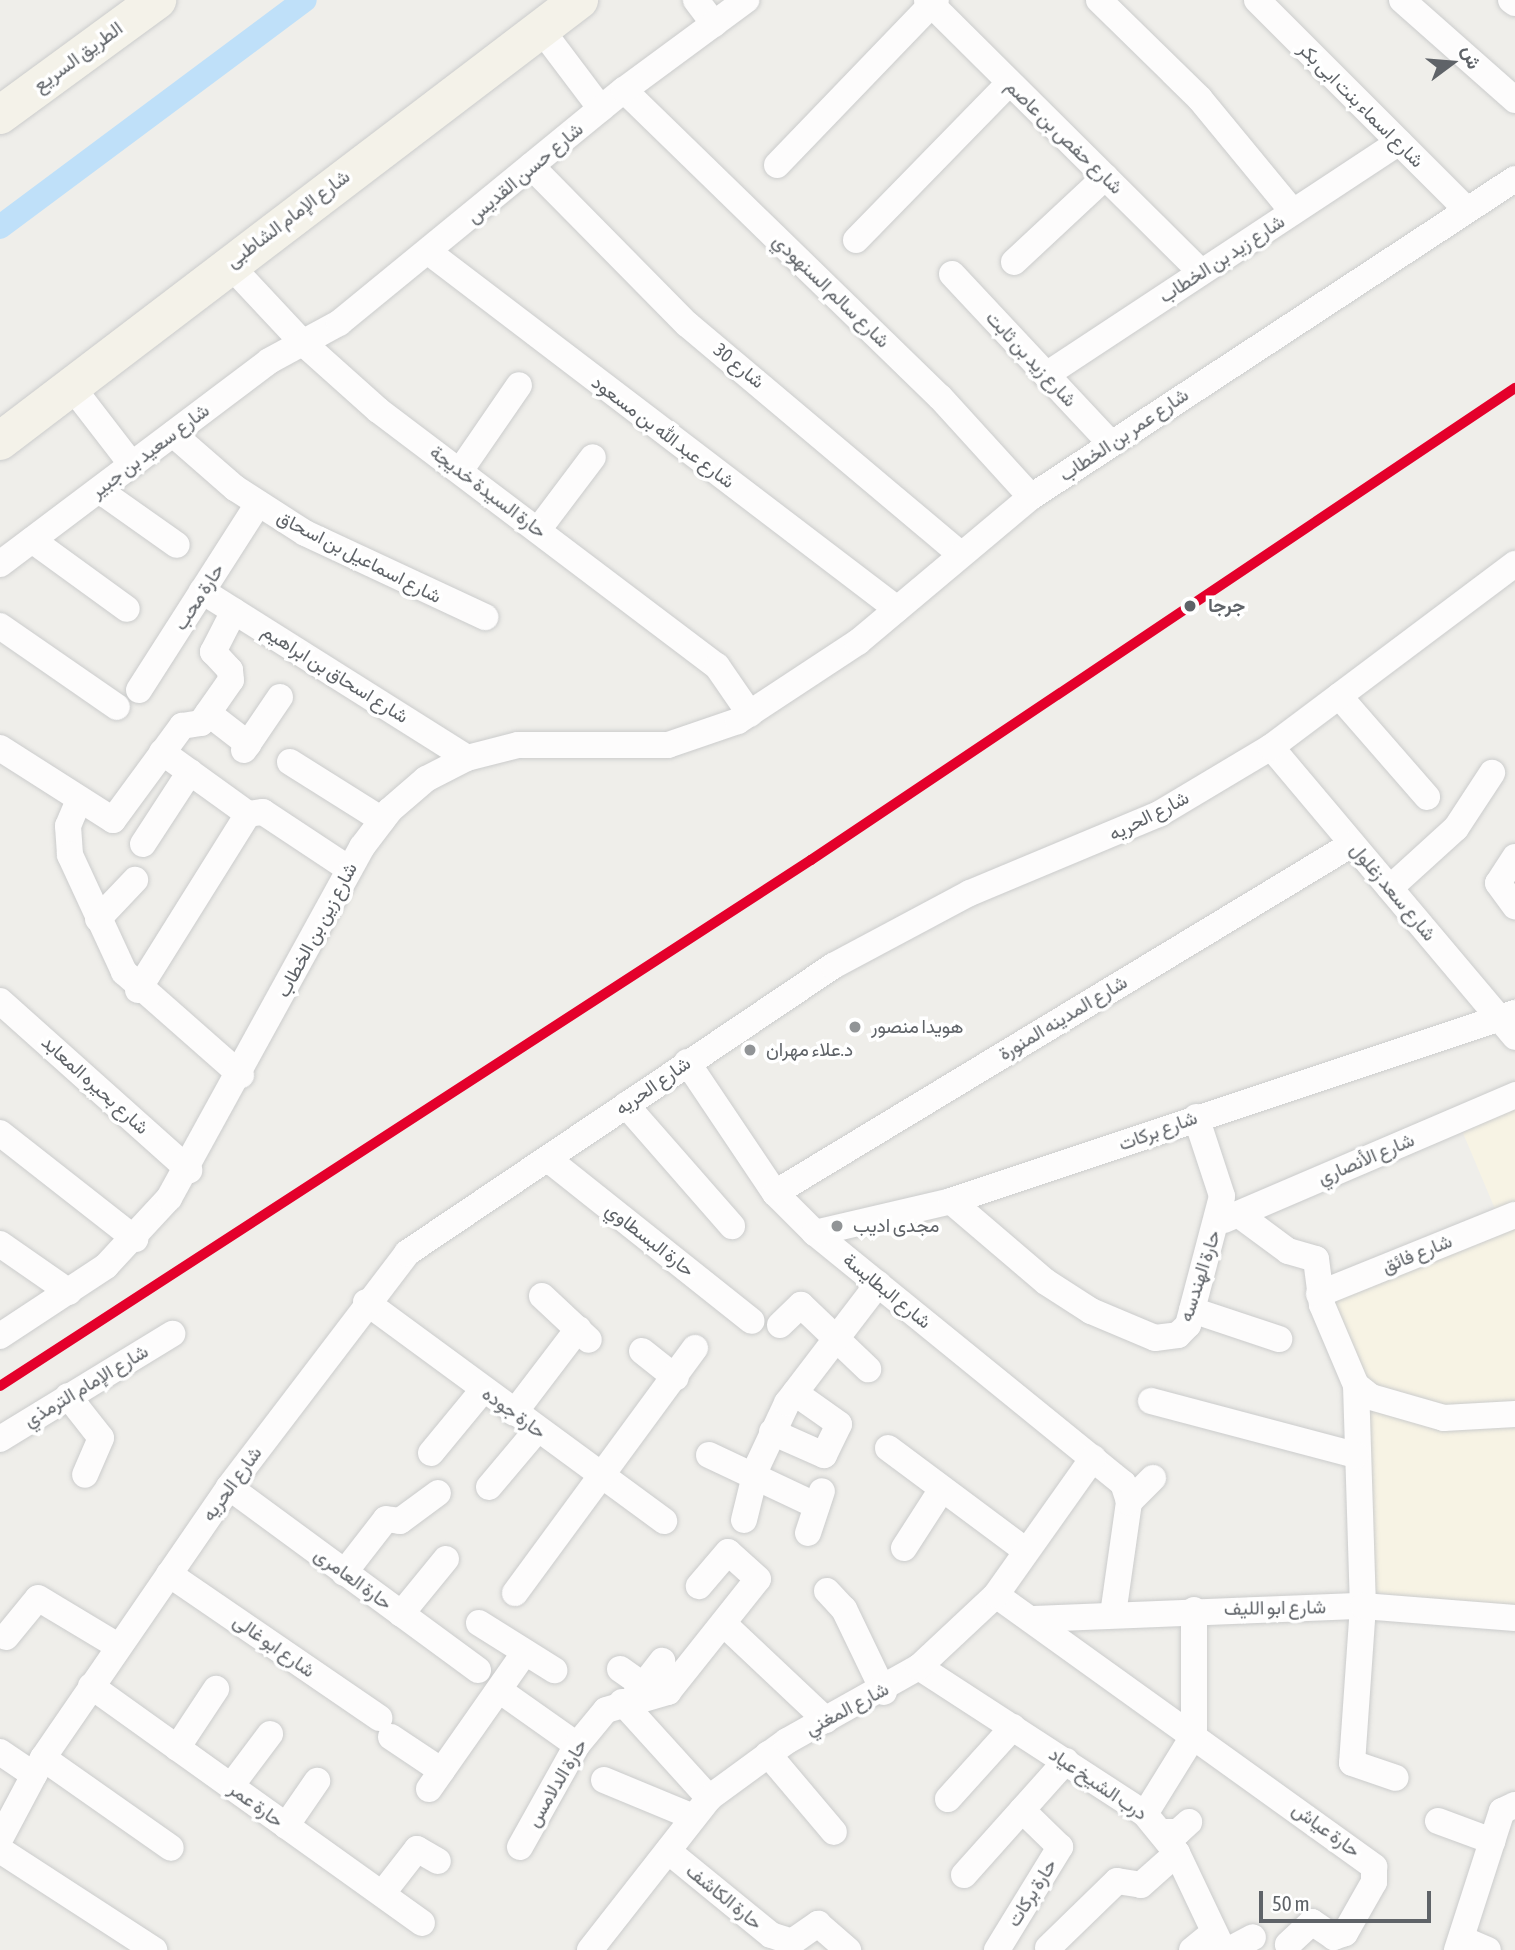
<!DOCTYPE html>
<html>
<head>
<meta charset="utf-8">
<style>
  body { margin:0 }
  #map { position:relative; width:1515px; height:1950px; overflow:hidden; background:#efeeea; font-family:"Asap Condensed",Vazirmatn,sans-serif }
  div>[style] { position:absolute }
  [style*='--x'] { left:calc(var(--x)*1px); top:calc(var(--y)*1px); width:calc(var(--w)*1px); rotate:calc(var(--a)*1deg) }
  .commercial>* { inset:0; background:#f7f3e4 }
  .canal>* { height:24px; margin:-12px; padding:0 12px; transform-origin:12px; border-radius:12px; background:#bfe0f9 }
  .roads { filter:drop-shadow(0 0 2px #cbcccc) drop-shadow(0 0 2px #cbcccc) }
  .minor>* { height:26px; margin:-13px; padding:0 13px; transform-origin:13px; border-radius:13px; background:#fdfcfc }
  .primary>* { height:38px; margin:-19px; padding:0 19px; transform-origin:19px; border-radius:19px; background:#f4f2e9 }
  .rail-1>* { height:10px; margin:-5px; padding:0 5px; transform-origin:5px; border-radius:5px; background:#e4002b }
  .dots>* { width:19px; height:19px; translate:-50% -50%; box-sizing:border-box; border:4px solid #fff; border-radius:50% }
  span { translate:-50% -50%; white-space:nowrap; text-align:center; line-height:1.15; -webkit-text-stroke:7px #fff; paint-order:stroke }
  .street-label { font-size:19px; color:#5f6368 }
  .stop-label { font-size:19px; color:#5f6368; font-weight:700 }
  .left { translate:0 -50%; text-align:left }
  .poi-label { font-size:19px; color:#5f6368 }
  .north { position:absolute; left:1417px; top:28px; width:70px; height:70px; -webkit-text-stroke:5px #fff; paint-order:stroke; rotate:74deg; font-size:19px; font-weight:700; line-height:28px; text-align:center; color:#5f6368 }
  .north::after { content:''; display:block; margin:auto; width:24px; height:32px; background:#5f6368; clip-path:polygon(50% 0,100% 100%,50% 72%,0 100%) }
  .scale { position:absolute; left:1259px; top:1891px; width:172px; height:32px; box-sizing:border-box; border:4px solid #5f6368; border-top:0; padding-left:9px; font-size:21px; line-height:24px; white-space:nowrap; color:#5f6368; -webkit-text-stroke:5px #fff; paint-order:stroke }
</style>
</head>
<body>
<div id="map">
  <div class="commercial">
    <div style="clip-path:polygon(1515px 1106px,1515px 1209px,1498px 1216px,1463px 1133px)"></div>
    <div style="clip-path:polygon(1515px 1222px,1515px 1610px,1371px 1592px,1361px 1373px,1329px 1301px)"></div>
  </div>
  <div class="canal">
    <div style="--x:0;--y:227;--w:380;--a:-36.7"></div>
  </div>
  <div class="roads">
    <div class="minor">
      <div style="--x:696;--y:0;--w:30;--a:53"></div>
      <div style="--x:927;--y:0;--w:386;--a:44.8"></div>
      <div style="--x:1099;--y:0;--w:141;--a:44.4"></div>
      <div style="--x:1200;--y:99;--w:146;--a:50.5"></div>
      <div style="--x:1257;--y:0;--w:296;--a:45"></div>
      <div style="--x:1402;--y:0;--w:151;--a:41.5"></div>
      <div style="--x:1511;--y:0;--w:5;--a:37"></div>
      <div style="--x:540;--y:28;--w:101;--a:53"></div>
      <div style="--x:624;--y:90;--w:441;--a:44.2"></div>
      <div style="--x:940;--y:397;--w:135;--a:47.7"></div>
      <div style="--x:777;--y:165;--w:229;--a:-46.1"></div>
      <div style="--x:531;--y:166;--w:222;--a:45.4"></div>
      <div style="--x:687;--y:324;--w:356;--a:40.1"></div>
      <div style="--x:856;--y:240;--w:219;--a:-45.7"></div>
      <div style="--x:430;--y:253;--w:587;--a:37.32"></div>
      <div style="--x:1014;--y:262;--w:125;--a:-43"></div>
      <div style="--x:229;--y:264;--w:107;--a:46.9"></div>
      <div style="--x:302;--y:342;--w:102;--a:41.8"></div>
      <div style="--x:378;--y:410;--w:425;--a:37.1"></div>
      <div style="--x:717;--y:666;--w:58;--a:55.5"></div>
      <div style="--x:952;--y:274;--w:231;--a:46.9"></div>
      <div style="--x:1046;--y:375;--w:423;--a:-33.4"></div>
      <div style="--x:72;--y:387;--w:98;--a:52.4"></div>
      <div style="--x:173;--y:434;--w:82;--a:41.1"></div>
      <div style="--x:235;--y:488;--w:83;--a:32.7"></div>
      <div style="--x:305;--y:533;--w:199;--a:25"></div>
      <div style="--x:460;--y:471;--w:104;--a:-55.5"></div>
      <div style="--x:99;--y:490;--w:95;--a:35.2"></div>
      <div style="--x:538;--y:530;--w:91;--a:-53"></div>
      <div style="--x:32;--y:540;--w:117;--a:36"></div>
      <div style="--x:0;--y:564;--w:337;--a:-37"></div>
      <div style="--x:269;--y:361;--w:80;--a:-28.5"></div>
      <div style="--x:339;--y:323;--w:368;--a:-39.3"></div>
      <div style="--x:624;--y:90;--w:152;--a:-36.4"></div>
      <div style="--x:202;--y:591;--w:313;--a:32.2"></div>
      <div style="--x:0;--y:626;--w:142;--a:34.7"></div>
      <div style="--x:139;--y:690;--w:221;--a:-57.4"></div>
      <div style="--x:1339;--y:696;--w:134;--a:48.9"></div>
      <div style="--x:208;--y:713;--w:51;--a:37.8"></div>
      <div style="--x:1271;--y:747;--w:379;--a:49.9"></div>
      <div style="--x:0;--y:748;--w:134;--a:32.5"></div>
      <div style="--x:113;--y:820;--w:117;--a:-53.7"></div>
      <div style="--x:182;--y:726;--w:19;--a:-9"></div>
      <div style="--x:201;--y:723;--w:52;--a:-55.1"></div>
      <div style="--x:231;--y:680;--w:10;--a:-96"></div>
      <div style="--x:230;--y:670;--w:25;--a:-133"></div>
      <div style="--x:213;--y:652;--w:46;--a:-62.9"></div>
      <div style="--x:244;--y:750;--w:64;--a:-55.8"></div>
      <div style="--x:162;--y:752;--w:106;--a:35.8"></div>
      <div style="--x:248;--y:814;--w:15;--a:-8"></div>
      <div style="--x:263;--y:812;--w:103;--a:33.5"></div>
      <div style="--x:290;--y:762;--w:109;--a:32.2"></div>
      <div style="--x:79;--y:800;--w:28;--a:113"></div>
      <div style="--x:68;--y:826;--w:29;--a:86"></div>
      <div style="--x:70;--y:855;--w:129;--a:65.2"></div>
      <div style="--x:124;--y:972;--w:156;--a:41.4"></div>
      <div style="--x:143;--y:844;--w:86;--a:-56.9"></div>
      <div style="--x:1515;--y:857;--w:31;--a:123"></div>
      <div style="--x:1498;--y:883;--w:29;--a:54"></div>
      <div style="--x:1390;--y:888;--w:89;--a:-42.3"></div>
      <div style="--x:1456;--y:828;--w:66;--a:-56.8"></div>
      <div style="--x:98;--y:919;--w:54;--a:-46.5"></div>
      <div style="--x:138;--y:990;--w:208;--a:-58"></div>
      <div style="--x:0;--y:1001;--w:254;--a:41.8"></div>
      <div style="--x:687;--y:1062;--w:158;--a:56.1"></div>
      <div style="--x:775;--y:1193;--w:57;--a:45"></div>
      <div style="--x:815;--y:1233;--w:397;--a:39.1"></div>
      <div style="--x:1123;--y:1483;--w:20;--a:72"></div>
      <div style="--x:1129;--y:1502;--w:113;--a:98.1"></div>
      <div style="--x:626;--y:1105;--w:161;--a:48.8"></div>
      <div style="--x:0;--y:1133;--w:172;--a:38.1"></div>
      <div style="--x:548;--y:1159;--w:260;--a:38.5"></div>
      <div style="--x:775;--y:1193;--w:674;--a:-31.17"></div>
      <div style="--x:951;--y:1201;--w:125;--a:40.5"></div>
      <div style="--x:1046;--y:1282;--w:54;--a:32.8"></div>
      <div style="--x:1091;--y:1311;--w:69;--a:22.9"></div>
      <div style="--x:1155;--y:1338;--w:23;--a:-7"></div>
      <div style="--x:1178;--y:1335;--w:14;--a:-45"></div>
      <div style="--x:1188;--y:1325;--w:133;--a:-75.2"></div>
      <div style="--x:1222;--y:1196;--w:83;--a:-108.2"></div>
      <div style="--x:1238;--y:1214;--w:62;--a:36.5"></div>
      <div style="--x:1288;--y:1251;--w:29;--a:16"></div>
      <div style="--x:1316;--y:1259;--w:46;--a:82.6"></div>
      <div style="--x:1322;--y:1305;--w:87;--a:67"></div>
      <div style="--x:1356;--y:1385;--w:19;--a:39"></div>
      <div style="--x:1371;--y:1397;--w:76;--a:16"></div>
      <div style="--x:1444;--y:1418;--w:71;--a:-3.2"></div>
      <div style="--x:1224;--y:1220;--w:317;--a:-23.2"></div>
      <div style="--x:815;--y:1233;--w:140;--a:-13.2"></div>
      <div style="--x:951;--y:1201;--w:595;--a:-18.43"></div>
      <div style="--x:0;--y:1244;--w:84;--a:34.8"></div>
      <div style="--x:1319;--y:1294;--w:211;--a:-22"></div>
      <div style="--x:542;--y:1296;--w:64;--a:43.1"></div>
      <div style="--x:366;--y:1302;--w:370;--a:36.3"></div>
      <div style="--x:1192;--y:1310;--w:92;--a:18.4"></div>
      <div style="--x:780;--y:1325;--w:29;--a:-44"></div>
      <div style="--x:801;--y:1305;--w:93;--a:43.7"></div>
      <div style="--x:0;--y:1336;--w:127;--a:-33.4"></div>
      <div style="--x:106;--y:1266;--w:93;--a:-47.2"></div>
      <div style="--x:169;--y:1198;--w:401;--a:-61.2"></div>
      <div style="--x:362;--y:847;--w:46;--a:-52.9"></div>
      <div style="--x:390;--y:810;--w:48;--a:-40.7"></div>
      <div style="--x:426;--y:779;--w:46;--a:-27.1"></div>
      <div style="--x:467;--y:758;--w:53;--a:-14.3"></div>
      <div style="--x:518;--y:745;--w:150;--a:0"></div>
      <div style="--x:668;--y:745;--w:74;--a:-18.9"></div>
      <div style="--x:738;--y:721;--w:144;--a:-33.4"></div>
      <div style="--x:858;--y:642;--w:226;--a:-40"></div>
      <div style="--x:1031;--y:497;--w:579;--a:-33.31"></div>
      <div style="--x:642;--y:1351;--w:43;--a:38.5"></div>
      <div style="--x:1356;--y:1385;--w:221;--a:88.2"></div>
      <div style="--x:1363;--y:1606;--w:157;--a:94"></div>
      <div style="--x:1352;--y:1763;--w:46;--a:18.8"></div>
      <div style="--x:68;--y:1396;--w:53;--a:51.8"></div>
      <div style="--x:101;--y:1438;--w:40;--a:113.4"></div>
      <div style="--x:1151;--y:1401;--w:212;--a:14.8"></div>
      <div style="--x:514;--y:1413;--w:106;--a:-52.7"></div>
      <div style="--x:772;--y:1432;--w:57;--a:23.9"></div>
      <div style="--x:824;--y:1455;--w:34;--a:-64"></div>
      <div style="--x:839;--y:1424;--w:54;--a:-144.8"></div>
      <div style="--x:0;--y:1439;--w:202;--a:-31.4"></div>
      <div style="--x:888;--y:1448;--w:171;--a:36.7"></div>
      <div style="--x:431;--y:1453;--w:82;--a:-50.5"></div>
      <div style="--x:709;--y:1455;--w:119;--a:25.3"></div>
      <div style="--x:229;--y:1487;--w:309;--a:36.3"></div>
      <div style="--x:489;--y:1487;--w:75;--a:-49.9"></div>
      <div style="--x:1129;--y:1502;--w:34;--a:-45"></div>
      <div style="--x:744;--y:1520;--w:55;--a:-76.2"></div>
      <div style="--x:757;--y:1467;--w:71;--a:-64.9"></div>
      <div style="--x:787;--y:1403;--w:150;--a:-52.6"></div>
      <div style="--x:808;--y:1533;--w:44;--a:-71.6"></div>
      <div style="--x:904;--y:1548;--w:70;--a:-57.2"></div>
      <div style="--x:344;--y:1573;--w:68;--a:-52.1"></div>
      <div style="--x:386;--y:1519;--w:14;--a:8"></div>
      <div style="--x:400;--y:1521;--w:47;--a:-36.4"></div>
      <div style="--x:169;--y:1574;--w:255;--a:34.4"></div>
      <div style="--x:827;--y:1591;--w:25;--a:47"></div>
      <div style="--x:844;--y:1609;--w:92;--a:64.3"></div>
      <div style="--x:515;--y:1593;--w:304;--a:-53.7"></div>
      <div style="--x:996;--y:1595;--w:466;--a:35.7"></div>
      <div style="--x:1374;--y:1867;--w:15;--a:90"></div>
      <div style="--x:1374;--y:1882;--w:59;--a:119.6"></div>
      <div style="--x:1345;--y:1933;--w:12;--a:160"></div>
      <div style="--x:1334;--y:1937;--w:27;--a:-146"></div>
      <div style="--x:1312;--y:1922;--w:33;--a:137"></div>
      <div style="--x:401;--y:1614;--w:71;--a:-50.7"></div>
      <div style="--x:1034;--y:1619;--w:329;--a:-2.3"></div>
      <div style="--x:1363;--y:1606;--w:152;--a:4.5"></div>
      <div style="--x:479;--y:1623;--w:89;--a:32.1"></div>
      <div style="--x:724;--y:1624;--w:140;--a:43.3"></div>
      <div style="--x:6;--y:1637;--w:50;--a:-50.6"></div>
      <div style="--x:38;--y:1598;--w:93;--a:31"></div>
      <div style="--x:919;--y:1667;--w:270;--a:33"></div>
      <div style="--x:1145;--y:1814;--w:50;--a:50.6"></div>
      <div style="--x:1177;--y:1853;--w:107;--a:64.6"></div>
      <div style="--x:620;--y:1669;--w:28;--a:35"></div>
      <div style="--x:91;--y:1686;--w:407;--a:35.6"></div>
      <div style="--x:499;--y:1690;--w:95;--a:35.2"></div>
      <div style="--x:631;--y:1701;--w:51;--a:-52.2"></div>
      <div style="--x:622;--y:1702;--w:130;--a:47.8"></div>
      <div style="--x:391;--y:1737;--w:61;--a:33.7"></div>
      <div style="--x:177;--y:1748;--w:71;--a:-56.5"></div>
      <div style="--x:0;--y:1752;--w:41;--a:34.1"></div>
      <div style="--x:768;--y:1754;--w:102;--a:49.8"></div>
      <div style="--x:43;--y:1758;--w:156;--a:35.1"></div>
      <div style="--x:604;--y:1780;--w:94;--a:22.5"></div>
      <div style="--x:231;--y:1786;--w:65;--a:-53.1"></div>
      <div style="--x:429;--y:1789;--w:167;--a:-55"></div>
      <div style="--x:948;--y:1799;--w:97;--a:-47.9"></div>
      <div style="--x:1145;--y:1814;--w:93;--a:-58.2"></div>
      <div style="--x:1194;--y:1735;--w:125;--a:-90"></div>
      <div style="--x:1438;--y:1821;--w:58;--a:20.3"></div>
      <div style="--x:286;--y:1826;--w:55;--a:-55.4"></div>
      <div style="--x:1163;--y:1832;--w:15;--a:0"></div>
      <div style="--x:1178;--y:1832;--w:15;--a:-42"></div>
      <div style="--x:0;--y:1839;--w:92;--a:-62"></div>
      <div style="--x:43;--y:1758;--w:329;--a:-55.5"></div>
      <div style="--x:229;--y:1487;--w:294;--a:-52.7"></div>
      <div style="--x:407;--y:1253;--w:514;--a:-33.97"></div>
      <div style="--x:833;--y:966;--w:155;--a:-28.1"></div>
      <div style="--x:970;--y:893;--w:205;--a:-22.7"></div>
      <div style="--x:1159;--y:814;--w:131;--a:-30.9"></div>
      <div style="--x:1271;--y:747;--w:305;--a:-36.9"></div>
      <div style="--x:520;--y:1847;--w:117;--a:-60.8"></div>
      <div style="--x:577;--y:1745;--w:45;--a:-50.4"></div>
      <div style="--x:606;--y:1710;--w:65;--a:-16.2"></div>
      <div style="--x:668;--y:1692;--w:144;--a:-51.5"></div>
      <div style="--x:758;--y:1579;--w:40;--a:-138"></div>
      <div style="--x:728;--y:1552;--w:45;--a:130.5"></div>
      <div style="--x:0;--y:1850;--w:184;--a:33"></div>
      <div style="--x:668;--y:1851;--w:133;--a:39.2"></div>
      <div style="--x:771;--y:1935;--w:22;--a:18"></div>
      <div style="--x:792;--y:1942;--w:32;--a:-35"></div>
      <div style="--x:818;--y:1924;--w:40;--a:41"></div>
      <div style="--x:964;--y:1875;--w:153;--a:-48.2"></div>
      <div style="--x:382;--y:1894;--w:57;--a:-52.1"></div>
      <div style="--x:417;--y:1849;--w:24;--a:30"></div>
      <div style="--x:1462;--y:1939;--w:28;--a:23"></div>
      <div style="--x:1048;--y:1948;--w:96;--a:-44.2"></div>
      <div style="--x:1117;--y:1881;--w:24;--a:9"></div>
      <div style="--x:1141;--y:1885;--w:48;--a:-41.6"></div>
      <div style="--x:590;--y:1950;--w:193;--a:-51.9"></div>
      <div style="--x:709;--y:1798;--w:97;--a:-36.2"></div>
      <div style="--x:787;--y:1741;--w:151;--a:-29.3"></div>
      <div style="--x:919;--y:1667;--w:105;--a:-43.1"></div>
      <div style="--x:996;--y:1595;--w:168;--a:-54.7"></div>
      <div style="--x:997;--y:1950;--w:121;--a:-58.5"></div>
      <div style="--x:1060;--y:1847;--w:53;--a:-135.8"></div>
      <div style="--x:1192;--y:1950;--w:28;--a:-39"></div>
      <div style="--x:1229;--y:1950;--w:27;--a:-28"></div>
      <div style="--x:1457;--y:1950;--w:146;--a:-72.1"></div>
      <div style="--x:1502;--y:1811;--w:14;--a:-25"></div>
    </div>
    <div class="primary">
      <div style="--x:0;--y:115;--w:195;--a:-36.2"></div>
      <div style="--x:0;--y:441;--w:728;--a:-37.3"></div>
    </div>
  </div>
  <div class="rail-1">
    <div style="--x:0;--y:1386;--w:967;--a:-32.97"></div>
    <div style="--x:811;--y:860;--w:848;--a:-33.84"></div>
  </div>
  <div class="dots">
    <div style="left:1190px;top:606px;background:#5f6368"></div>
    <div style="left:855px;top:1027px;background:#919496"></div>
    <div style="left:750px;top:1050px;background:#919496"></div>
    <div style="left:837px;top:1226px;background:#919496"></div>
  </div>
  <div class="street-label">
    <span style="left:78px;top:57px;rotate:-36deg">الطريق السريع</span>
    <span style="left:1361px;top:105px;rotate:45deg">شارع اسماء بنت ابى بكر</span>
    <span style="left:1064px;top:137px;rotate:44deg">شارع حفص بن عاصم</span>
    <span style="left:525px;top:173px;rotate:-40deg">شارع حسن القديس</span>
    <span style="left:288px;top:219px;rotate:-37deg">شارع الإمام الشاطبى</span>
    <span style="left:1222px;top:259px;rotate:-33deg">شارع زيد بن الخطاب</span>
    <span style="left:831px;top:291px;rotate:44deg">شارع سالم السنهودي</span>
    <span style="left:1031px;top:359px;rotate:47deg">شارع زيد بن ثابت</span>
    <span style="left:739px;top:366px;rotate:39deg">شارع 30</span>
    <span style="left:663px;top:432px;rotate:37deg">شارع عبد الله بن مسعود</span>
    <span style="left:1124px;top:435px;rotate:-34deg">شارع عمر بن الخطاب</span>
    <span style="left:150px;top:451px;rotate:-37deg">شارع سعيد بن جبير</span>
    <span style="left:488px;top:492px;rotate:37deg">حارة السيدة خديجة</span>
    <span style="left:359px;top:557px;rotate:27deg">شارع اسماعيل بن اسحاق</span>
    <span style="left:199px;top:597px;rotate:-57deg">حارة محب</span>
    <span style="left:335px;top:674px;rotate:32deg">شارع اسحاق بن ابراهيم</span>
    <span style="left:1149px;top:816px;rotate:-27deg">شارع الحريه</span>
    <span style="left:1393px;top:892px;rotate:50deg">شارع سعد زغلول</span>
    <span style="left:317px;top:930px;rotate:-62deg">شارع زين بن الخطاب</span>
    <span style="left:1063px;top:1018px;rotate:-31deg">شارع المدينه المنورة</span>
    <span style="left:95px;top:1085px;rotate:42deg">شارع بحيره المعابد</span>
    <span style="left:653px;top:1086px;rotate:-35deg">شارع الحريه</span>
    <span style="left:1158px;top:1131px;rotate:-20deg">شارع بركات</span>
    <span style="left:1366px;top:1159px;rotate:-23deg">شارع الأنصاري</span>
    <span style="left:650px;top:1240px;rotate:38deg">حارة البسطاوي</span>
    <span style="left:1417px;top:1254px;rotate:-22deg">شارع فائق</span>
    <span style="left:1200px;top:1276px;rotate:-72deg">حارة الهندسه</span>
    <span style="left:887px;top:1291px;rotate:39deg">شارع البطايسة</span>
    <span style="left:86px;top:1386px;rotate:-31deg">شارع الإمام الترمذي</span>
    <span style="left:514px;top:1413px;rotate:36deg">حارة جوده</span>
    <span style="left:232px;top:1484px;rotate:-54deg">شارع الحريه</span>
    <span style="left:353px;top:1579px;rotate:36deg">حارة العامرى</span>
    <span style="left:1275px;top:1608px;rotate:-1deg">شارع ابو الليف</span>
    <span style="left:274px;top:1646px;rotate:35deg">شارع ابو غالى</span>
    <span style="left:847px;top:1709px;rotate:-28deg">شارع المغني</span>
    <span style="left:557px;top:1783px;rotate:-59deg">حارة الدلامس</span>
    <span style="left:1098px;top:1784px;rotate:34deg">درب الشيخ عياد</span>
    <span style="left:256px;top:1805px;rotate:36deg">حارة عمر</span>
    <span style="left:1326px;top:1830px;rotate:36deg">حارة عياش</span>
    <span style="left:1032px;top:1893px;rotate:-58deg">حارة بركات</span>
    <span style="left:724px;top:1897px;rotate:39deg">حارة الكاشف</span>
  </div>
  <div class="stop-label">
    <span class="left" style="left:1208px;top:606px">جرجا</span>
  </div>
  <div class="poi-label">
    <span class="left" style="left:871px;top:1027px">هويدا منصور</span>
    <span class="left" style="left:766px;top:1050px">د.علاء مهران</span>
    <span class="left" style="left:853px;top:1226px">مجدى اديب</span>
  </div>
  <div class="north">ش</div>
  <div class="scale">50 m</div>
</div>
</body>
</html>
